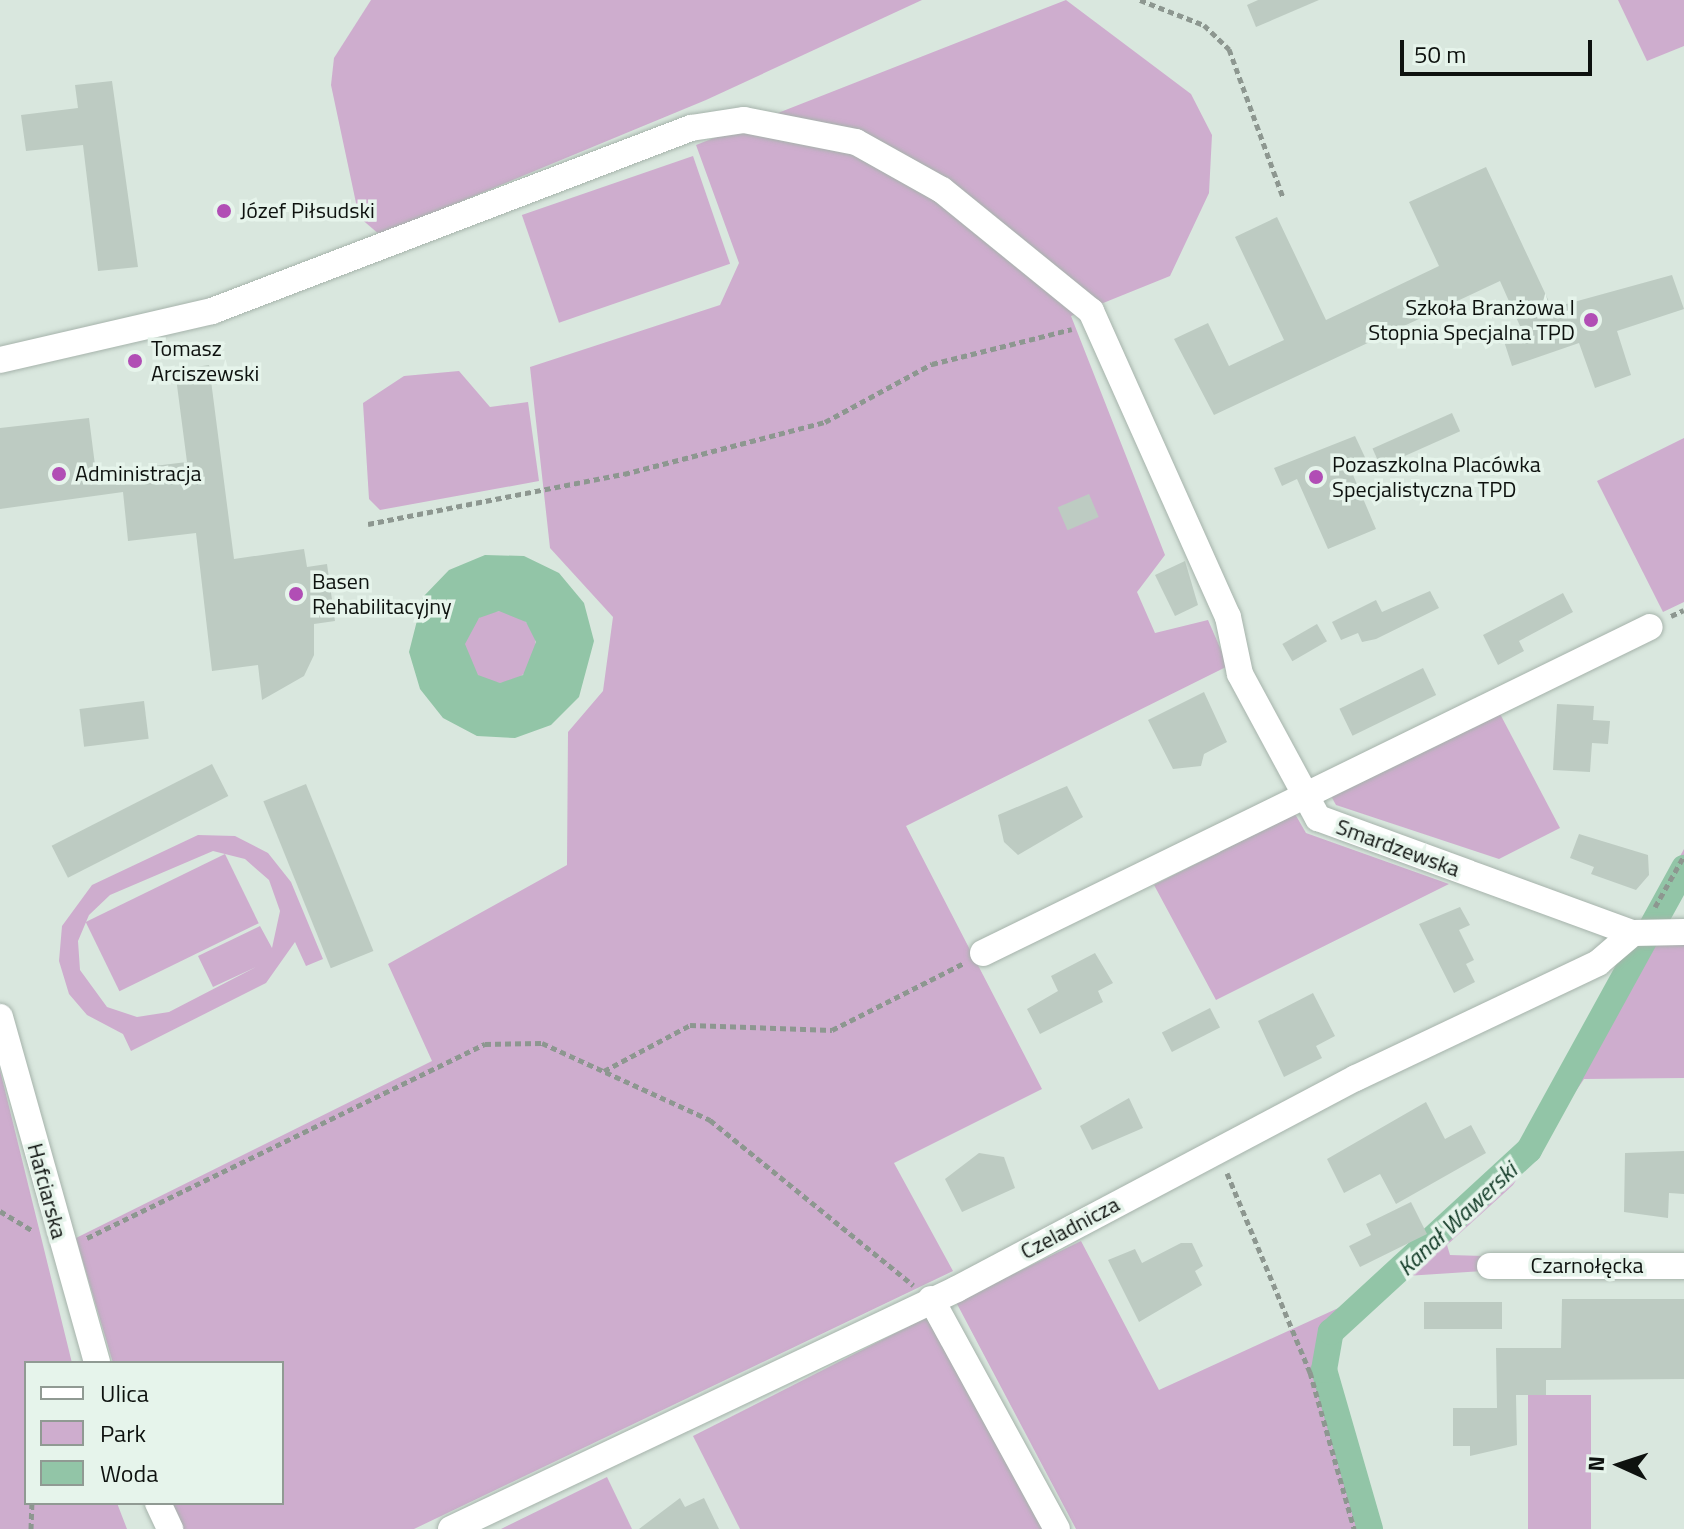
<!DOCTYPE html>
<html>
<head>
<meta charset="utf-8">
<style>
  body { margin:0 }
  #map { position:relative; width:1684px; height:1529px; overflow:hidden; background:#d9e7de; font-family:"Titillium Web",sans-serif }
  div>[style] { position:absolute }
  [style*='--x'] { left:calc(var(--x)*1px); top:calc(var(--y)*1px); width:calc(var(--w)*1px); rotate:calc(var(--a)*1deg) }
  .green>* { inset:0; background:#ceadce; transform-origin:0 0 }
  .round { border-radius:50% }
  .water>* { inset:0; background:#92c5a7 }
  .canal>* { height:26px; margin:-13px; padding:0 13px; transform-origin:13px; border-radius:13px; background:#92c5a7 }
  .building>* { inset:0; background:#bdcbc2; transform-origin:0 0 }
  .path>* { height:5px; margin-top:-2.5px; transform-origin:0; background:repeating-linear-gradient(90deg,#8d9790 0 6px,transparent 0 10px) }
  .roads { filter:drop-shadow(0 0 2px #a6b3ab) drop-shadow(0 0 2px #a6b3ab) }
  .minor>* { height:26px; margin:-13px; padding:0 13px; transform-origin:13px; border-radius:13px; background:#fff }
  .dots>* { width:22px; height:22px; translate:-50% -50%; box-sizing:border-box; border:4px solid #e6f4eb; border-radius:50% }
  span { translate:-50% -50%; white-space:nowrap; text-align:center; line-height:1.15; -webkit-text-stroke:7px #e6f4eb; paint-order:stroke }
  .poi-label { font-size:22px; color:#0e120f }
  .left { translate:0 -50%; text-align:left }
  .right { translate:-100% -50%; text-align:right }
  .street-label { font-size:22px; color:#0e120f }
  .water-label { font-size:24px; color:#0e3723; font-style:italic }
  .legend { position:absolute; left:24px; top:1361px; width:260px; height:144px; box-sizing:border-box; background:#e6f4eb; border:2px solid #909a93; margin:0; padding:10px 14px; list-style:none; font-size:24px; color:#0e120f }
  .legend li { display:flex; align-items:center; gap:16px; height:40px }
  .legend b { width:40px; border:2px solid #909a93 }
  .north { position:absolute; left:1580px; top:1425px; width:80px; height:80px; -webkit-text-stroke:6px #e6f4eb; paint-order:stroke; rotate:273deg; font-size:22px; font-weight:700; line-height:32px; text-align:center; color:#0e120f }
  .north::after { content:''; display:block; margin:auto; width:28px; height:36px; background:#0e120f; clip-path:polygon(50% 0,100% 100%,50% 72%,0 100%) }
  .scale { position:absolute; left:1400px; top:40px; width:192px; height:36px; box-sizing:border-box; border:4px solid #0e120f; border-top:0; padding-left:10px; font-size:24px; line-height:28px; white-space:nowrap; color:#0e120f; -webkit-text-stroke:6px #e6f4eb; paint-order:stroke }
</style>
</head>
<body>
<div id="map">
  <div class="green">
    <div style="clip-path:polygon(371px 0,922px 0,706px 100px,380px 235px,359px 217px,331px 85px,334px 58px)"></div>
    <div style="clip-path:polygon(1066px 0,1191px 94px,1212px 135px,1209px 193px,1170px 276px,1071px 316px,1165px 555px,1137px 592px,1155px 633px,1208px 620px,1228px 666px,906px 826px,1042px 1089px,894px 1163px,953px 1271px,414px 1529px,177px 1529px,167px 1503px,282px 1503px,282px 1363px,113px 1363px,76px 1238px,432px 1061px,388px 964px,567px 865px,568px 732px,603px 691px,613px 617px,550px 548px,530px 367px,720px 305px,739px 263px,696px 145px)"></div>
    <div style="clip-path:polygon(1618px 0,1684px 0,1684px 46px,1647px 61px)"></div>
    <div style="left:693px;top:156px;width:114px;height:181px;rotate:71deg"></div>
    <div style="clip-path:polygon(459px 371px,490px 407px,528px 402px,539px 481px,380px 510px,369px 499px,363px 403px,404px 376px)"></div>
    <div style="clip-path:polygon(1684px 438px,1684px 602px,1663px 612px,1597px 481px)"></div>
    <div class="round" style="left:464px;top:611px;width:72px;height:72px"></div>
    <div style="clip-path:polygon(1499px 712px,1560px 828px,1499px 859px,1336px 805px,1331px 796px)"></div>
    <div style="clip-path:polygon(1295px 814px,1306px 833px,1449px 884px,1216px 1000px,1154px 885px)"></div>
    <div style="clip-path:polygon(evenodd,198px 835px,235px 836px,268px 853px,291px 882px,323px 959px,306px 966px,295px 942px,266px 983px,131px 1051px,123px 1034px,87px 1015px,69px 994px,59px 961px,62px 926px,92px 885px,198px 835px,213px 851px,245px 859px,269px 880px,280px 911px,272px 948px,260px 926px,198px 956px,213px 987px,256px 967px,169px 1012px,137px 1017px,107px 1007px,80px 970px,78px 941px,89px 915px,110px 895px,213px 851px)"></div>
    <div style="clip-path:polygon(1684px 849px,1684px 892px,1668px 921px,1648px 915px)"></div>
    <div style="left:225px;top:854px;width:77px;height:155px;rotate:64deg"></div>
    <div style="clip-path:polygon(1655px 943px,1684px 943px,1684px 1078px,1584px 1079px,1513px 1185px,1447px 1245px,1450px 1255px,1483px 1256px,1483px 1271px,1406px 1276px,1335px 1345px,1336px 1383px,1380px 1529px,1076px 1529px,956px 1302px,1081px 1241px,1159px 1390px,1358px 1299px,1511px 1158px,1619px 971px,1646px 959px)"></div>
    <div style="clip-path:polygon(0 1070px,72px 1363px,26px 1363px,26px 1503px,117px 1503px,127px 1529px,0 1529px)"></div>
    <div style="clip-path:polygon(929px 1316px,1043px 1529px,740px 1529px,693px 1436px)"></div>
    <div style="left:1528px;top:1395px;width:63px;height:134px"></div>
    <div style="clip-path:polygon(607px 1477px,632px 1529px,501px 1529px)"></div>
  </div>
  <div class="water">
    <div style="clip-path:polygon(evenodd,485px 555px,524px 556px,559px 573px,584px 603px,594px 641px,579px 697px,551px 725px,515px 738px,477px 736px,443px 718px,420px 689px,409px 652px,423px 597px,449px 570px,485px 555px,499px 611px,526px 622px,536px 642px,523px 675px,500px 683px,478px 675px,465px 644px,479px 618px,499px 611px)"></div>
  </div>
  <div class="canal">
    <div style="--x:1370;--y:1529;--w:166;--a:-106.1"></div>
    <div style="--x:1324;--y:1370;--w:39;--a:-80"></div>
    <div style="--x:1331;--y:1332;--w:269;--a:-42.6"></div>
    <div style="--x:1529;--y:1150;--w:322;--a:-61.2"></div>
  </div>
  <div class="building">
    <div style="clip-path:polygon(1258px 0,1319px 0,1256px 27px,1247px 5px)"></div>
    <div style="clip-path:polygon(112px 81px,138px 267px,98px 271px,83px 145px,26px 151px,21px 115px,78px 108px,75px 85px)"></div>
    <div style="clip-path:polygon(1486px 167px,1552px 308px,1672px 275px,1684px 309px,1617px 331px,1631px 375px,1595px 388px,1579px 343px,1512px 366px,1501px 332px,1520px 326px,1500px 281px,1214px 415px,1174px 339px,1208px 323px,1229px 366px,1284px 340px,1235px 237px,1277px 217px,1326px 320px,1439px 266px,1409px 202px)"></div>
    <div style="clip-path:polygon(209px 365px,234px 559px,304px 549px,307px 567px,327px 564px,335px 621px,314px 624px,314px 655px,304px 676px,262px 700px,258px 665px,212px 671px,196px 533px,128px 541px,123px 492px,0 509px,0 428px,89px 418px,96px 473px,187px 462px,175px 370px)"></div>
    <div style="left:1452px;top:413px;width:20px;height:87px;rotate:66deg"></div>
    <div style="clip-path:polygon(1355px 436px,1370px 468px,1353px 475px,1376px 529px,1328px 549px,1297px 479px,1282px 486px,1274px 468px)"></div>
    <div style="left:1089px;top:494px;width:25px;height:34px;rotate:67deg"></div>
    <div style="clip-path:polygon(1185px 561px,1198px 605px,1175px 616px,1155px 575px)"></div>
    <div style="clip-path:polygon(1430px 591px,1439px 608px,1376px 639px,1362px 642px,1358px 633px,1341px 640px,1332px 622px,1376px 600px,1382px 612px)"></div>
    <div style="clip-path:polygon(1563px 593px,1573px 612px,1519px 641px,1524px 651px,1498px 665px,1483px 635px)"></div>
    <div style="left:1317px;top:624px;width:20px;height:40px;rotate:60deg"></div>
    <div style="left:1423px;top:668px;width:30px;height:93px;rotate:64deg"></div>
    <div style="clip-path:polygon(1204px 692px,1227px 742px,1204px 754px,1201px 766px,1173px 769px,1148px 720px)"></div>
    <div style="left:144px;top:701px;width:38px;height:65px;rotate:83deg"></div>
    <div style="clip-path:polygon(1557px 704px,1594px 706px,1593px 720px,1610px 721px,1608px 744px,1592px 743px,1590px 772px,1553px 770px)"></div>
    <div style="left:212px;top:764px;width:36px;height:180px;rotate:63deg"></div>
    <div style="left:306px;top:784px;width:180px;height:46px;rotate:68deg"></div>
    <div style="clip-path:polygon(1067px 786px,1083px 817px,1018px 855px,1004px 842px,998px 815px)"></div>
    <div style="clip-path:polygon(1579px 834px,1648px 855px,1649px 875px,1636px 890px,1591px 874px,1594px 867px,1570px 858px)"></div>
    <div style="clip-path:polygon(1460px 907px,1470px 925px,1459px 930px,1474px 960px,1466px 964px,1475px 982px,1454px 993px,1419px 924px)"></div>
    <div style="clip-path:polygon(1095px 953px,1113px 983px,1098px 991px,1103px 1002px,1040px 1034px,1027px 1009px,1058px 991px,1051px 976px)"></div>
    <div style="clip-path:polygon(1313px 993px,1335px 1036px,1316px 1046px,1322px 1058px,1284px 1077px,1258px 1021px)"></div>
    <div style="left:1210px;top:1008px;width:22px;height:54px;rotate:63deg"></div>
    <div style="clip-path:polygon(1129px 1098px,1143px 1128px,1092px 1150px,1080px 1126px)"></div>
    <div style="clip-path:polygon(1426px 1102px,1445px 1139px,1471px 1125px,1486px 1153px,1396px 1204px,1380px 1174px,1344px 1193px,1327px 1159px)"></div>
    <div style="clip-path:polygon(1684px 1151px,1684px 1194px,1669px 1193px,1668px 1218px,1624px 1212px,1625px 1153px)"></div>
    <div style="clip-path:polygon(979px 1153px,1004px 1157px,1015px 1188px,962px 1212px,945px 1179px)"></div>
    <div style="clip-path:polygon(1411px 1202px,1427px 1234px,1360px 1267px,1349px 1246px,1371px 1235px,1366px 1224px)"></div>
    <div style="clip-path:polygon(1181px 1243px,1192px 1243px,1203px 1266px,1195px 1271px,1202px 1285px,1139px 1322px,1108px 1260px,1135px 1249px,1142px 1263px)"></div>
    <div style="clip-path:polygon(1562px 1299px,1684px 1299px,1684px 1379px,1546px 1380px,1546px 1395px,1516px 1395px,1517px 1445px,1470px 1456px,1470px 1446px,1453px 1446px,1453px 1408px,1497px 1408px,1496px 1348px,1561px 1348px)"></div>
    <div style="left:1424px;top:1302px;width:78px;height:27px"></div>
    <div style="clip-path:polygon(680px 1498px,685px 1507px,704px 1498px,719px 1529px,639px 1529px)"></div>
  </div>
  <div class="path">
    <div style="--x:1140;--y:0;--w:69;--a:21.3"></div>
    <div style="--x:1204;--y:25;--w:35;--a:44"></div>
    <div style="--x:1229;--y:49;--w:158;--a:70"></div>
    <div style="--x:368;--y:524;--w:261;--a:-11.1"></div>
    <div style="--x:624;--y:474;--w:208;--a:-14.5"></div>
    <div style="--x:825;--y:422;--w:122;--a:-28.5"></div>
    <div style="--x:932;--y:364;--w:144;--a:-14"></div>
    <div style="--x:1671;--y:616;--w:14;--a:-25"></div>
    <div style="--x:1655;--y:907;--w:59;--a:-60.4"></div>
    <div style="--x:604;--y:1071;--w:98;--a:-28.1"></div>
    <div style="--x:690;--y:1025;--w:142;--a:2"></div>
    <div style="--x:832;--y:1030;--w:148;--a:-26.9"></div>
    <div style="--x:1227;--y:1173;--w:216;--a:67.4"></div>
    <div style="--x:1310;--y:1372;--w:163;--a:74.3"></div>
    <div style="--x:0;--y:1211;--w:39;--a:31"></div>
    <div style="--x:87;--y:1238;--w:443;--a:-26"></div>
    <div style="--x:485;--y:1044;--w:57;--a:-1"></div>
    <div style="--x:542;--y:1043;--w:185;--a:24.6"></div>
    <div style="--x:710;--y:1120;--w:262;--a:39.1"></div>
    <div style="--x:31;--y:1529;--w:26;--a:-88"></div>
  </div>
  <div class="roads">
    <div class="minor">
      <div style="--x:0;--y:360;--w:218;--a:-13"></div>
      <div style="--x:212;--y:311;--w:513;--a:-20.91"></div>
      <div style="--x:691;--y:128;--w:54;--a:-8.6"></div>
      <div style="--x:744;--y:120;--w:114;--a:11.1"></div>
      <div style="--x:856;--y:142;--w:98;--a:29.2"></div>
      <div style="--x:942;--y:190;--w:192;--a:39.1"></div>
      <div style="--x:1091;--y:311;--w:335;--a:65.9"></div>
      <div style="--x:1228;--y:617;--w:58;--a:78.1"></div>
      <div style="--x:1240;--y:674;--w:164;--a:61.6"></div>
      <div style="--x:1318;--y:818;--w:335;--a:20.1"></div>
      <div style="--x:983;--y:953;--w:742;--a:-26.05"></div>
      <div style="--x:0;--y:1017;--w:359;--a:74.3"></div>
      <div style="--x:1490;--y:1266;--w:194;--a:0"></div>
      <div style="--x:931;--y:1299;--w:262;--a:61.3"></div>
      <div style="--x:158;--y:1503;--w:29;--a:65"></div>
      <div style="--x:451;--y:1529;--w:560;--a:-25.38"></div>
      <div style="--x:957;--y:1289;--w:451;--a:-27.9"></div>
      <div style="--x:1356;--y:1078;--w:268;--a:-25.4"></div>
      <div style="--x:1598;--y:963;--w:46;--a:-40.6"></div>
      <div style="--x:1633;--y:933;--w:51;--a:-1.1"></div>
    </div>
  </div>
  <div class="dots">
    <div style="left:224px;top:211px;background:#b14eb5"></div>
    <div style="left:1591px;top:320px;background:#b14eb5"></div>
    <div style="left:135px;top:361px;background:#b14eb5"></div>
    <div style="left:59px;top:474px;background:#b14eb5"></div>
    <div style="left:1316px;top:477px;background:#b14eb5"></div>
    <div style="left:296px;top:594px;background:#b14eb5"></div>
  </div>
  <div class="poi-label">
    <span class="left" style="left:240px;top:211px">Józef Piłsudski</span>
    <span class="right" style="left:1575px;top:320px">Szkoła Branżowa I<br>Stopnia Specjalna TPD</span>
    <span class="left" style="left:151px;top:361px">Tomasz<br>Arciszewski</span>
    <span class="left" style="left:1332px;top:477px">Pozaszkolna Placówka<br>Specjalistyczna TPD</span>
    <span class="left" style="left:75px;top:474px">Administracja</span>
    <span class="left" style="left:312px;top:594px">Basen<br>Rehabilitacyjny</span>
  </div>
  <div class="street-label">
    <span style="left:1398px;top:848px;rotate:20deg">Smardzewska</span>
    <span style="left:47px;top:1191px;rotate:75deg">Hafciarska</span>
    <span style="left:1070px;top:1228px;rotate:-28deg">Czeladnicza</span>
    <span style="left:1587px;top:1266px">Czarnołęcka</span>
  </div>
  <div class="water-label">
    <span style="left:1457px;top:1219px;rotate:-43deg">Kanał Wawerski</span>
  </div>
  <ul class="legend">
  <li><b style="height:10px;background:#fff"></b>Ulica</li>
  <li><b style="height:22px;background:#ceadce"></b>Park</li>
  <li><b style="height:22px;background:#92c5a7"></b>Woda</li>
  </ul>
  <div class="north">N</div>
  <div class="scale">50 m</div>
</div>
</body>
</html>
